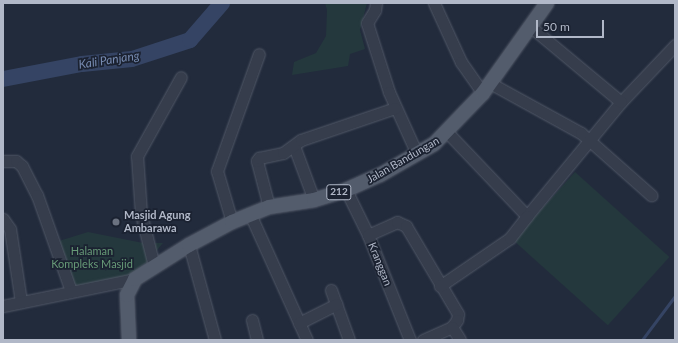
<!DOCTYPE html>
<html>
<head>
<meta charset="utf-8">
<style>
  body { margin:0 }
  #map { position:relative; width:678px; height:343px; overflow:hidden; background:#222b3c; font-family:Lato,sans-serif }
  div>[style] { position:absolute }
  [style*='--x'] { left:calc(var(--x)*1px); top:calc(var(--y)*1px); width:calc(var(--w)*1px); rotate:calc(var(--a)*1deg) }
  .green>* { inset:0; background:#24383d; transform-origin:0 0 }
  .stream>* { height:2.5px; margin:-1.25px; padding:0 1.25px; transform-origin:1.25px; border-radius:1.25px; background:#354464 }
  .river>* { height:16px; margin:-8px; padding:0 8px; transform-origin:8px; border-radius:8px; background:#354464 }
  .roads { filter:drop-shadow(0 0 1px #515867) drop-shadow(0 0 1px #515867) }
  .minor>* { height:11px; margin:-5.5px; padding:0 5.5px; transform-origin:5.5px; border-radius:5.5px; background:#363d4c }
  .major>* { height:14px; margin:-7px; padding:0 7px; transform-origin:7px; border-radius:7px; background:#535c6c }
  .dots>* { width:11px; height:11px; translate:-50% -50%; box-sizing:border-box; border:2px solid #1b2231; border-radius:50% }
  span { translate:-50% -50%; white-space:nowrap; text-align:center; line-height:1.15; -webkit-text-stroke:3.5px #1b2231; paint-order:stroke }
  .shield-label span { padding:1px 3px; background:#1b2231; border:1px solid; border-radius:3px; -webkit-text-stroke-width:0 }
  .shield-label { font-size:10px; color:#b1b8c8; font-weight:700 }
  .street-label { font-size:11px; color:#b1b8c8 }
  .poi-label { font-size:11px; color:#b1b8c8; font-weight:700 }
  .left { translate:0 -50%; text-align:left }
  .park-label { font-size:11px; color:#679a77 }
  .water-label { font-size:12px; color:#778bb1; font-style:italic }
  .frame { position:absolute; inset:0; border:4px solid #b1b8c8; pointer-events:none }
  .scale { position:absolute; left:536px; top:20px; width:68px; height:18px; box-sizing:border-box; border:2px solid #b1b8c8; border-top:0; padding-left:5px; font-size:12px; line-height:14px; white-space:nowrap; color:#b1b8c8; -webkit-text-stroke:3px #1b2231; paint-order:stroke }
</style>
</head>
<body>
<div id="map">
  <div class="green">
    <div style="clip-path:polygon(325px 3px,367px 3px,360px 30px,365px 49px,350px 54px,348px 66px,292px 75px,294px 62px,316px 53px,326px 36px,327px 10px)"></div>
    <div style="left:575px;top:172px;width:127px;height:92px;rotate:42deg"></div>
    <div style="clip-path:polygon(88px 232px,143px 243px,163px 243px,135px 276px,74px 288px,59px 241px)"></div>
  </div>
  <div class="stream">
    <div style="--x:642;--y:340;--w:55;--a:-53.1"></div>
  </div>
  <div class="river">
    <div style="--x:3;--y:79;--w:80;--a:-10.8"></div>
    <div style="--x:82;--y:64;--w:50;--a:-5.7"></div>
    <div style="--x:132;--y:59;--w:61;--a:-18.1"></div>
    <div style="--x:190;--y:40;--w:49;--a:-49.1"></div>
  </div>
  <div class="roads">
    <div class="minor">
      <div style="--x:376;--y:3;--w:7;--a:98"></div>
      <div style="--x:375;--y:10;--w:15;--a:122"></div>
      <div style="--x:367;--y:23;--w:72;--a:72.3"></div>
      <div style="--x:389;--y:92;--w:68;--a:65.7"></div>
      <div style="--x:434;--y:3;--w:65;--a:65.4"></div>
      <div style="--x:461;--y:62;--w:38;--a:55"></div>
      <div style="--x:490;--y:83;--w:104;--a:28.8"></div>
      <div style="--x:581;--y:133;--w:94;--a:41.5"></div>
      <div style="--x:621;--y:102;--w:79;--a:-46.5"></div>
      <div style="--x:447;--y:132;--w:116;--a:46.4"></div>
      <div style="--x:527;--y:216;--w:148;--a:-50.5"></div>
      <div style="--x:621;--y:102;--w:117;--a:-140.2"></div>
      <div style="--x:294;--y:146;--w:58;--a:69.7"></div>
      <div style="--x:3;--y:161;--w:13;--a:0"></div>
      <div style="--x:16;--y:161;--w:8;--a:40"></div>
      <div style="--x:22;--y:166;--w:33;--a:63"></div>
      <div style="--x:37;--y:195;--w:102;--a:70.5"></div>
      <div style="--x:346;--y:190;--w:50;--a:63.9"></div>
      <div style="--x:368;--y:235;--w:113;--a:68.2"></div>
      <div style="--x:269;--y:207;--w:48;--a:-104.6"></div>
      <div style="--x:257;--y:161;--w:4;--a:-56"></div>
      <div style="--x:259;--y:158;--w:25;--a:-12"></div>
      <div style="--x:283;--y:153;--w:22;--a:-36"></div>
      <div style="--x:301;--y:140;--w:99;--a:-18.8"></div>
      <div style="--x:250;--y:214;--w:138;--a:65.7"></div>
      <div style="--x:3;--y:219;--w:12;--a:55"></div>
      <div style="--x:10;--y:229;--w:74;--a:81.4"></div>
      <div style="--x:232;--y:222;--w:53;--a:-106.4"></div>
      <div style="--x:217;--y:171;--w:124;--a:-70.3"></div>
      <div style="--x:368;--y:235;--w:32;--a:-24"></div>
      <div style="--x:397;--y:222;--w:10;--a:24"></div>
      <div style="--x:406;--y:226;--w:102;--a:59.4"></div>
      <div style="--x:458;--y:314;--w:6;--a:99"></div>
      <div style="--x:457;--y:320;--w:9;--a:126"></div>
      <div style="--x:189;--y:245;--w:98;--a:74.7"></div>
      <div style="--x:154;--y:266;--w:54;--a:-104"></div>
      <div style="--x:141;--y:214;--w:58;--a:-93.9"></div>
      <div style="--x:137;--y:156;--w:90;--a:-60.9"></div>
      <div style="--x:440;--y:286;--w:85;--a:-34.4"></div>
      <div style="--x:510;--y:238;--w:28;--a:-52"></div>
      <div style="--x:331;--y:290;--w:53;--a:70.2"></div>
      <div style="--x:3;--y:306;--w:135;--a:-11.6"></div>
      <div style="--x:252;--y:320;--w:21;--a:76"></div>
      <div style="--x:299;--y:323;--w:42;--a:-26.6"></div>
      <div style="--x:423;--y:340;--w:32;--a:-24"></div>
      <div style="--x:452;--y:327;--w:15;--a:58"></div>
    </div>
    <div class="major">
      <div style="--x:129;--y:340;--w:45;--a:-92.5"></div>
      <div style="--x:127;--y:295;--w:18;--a:-63"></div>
      <div style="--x:135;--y:279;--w:64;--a:-32.2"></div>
      <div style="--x:189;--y:245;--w:49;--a:-28.1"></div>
      <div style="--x:232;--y:222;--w:40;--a:-22"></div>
      <div style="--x:269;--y:207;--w:46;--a:-8.8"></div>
      <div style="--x:314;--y:200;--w:34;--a:-17"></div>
      <div style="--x:346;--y:190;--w:37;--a:-24"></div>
      <div style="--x:380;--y:175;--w:62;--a:-29.9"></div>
      <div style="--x:434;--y:144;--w:71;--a:-46.1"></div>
      <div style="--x:483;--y:93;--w:110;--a:-54.6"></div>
    </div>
  </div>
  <div class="dots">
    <div style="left:116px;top:222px;background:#6b7280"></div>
  </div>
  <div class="shield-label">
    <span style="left:339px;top:192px">212</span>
  </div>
  <div class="street-label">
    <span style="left:403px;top:160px;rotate:-30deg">Jalan Bandungan</span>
    <span style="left:380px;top:264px;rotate:68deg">Kranggan</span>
  </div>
  <div class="poi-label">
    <span class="left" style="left:124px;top:222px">Masjid Agung<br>Ambarawa</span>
  </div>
  <div class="park-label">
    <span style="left:92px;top:258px">Halaman<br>Kompleks Masjid</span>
  </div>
  <div class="water-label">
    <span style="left:109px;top:60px;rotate:-9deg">Kali Panjang</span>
  </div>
  <div class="frame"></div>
  <div class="scale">50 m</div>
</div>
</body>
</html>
